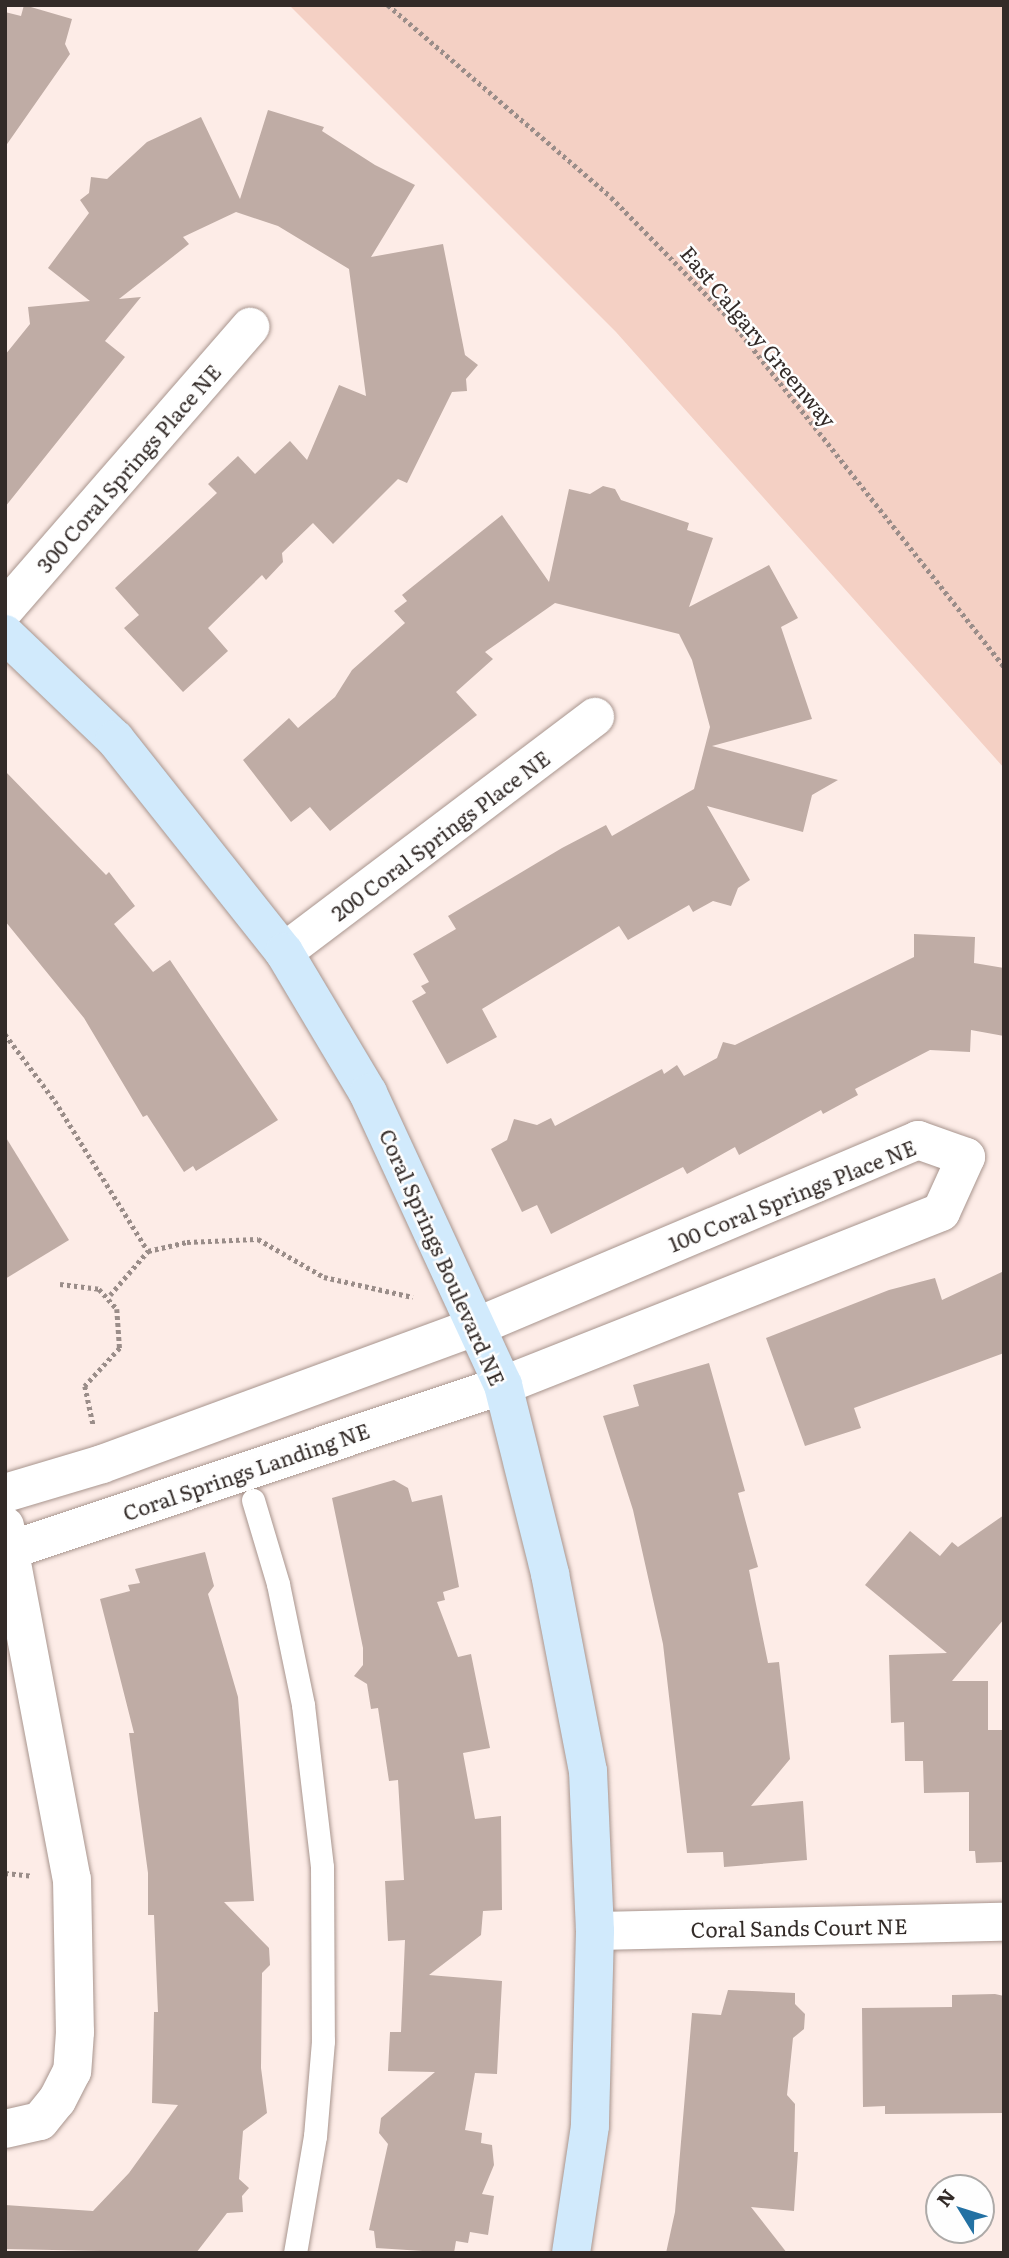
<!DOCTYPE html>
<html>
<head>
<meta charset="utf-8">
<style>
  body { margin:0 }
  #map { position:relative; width:1009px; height:2258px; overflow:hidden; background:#fdece7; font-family:Literata,serif }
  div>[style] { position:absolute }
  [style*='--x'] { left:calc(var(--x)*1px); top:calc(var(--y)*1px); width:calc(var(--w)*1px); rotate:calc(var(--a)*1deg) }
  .green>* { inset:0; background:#f4d0c4 }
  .building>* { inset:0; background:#bfaca5 }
  .path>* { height:4.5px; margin-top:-2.25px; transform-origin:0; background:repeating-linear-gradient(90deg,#9a8d89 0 3.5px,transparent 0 7px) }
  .roads { filter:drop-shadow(0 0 2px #a8958e) drop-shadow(0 0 2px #a8958e) }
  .lane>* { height:23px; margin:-11.5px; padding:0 11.5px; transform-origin:11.5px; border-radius:11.5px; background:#fff }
  .street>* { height:38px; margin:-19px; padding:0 19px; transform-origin:19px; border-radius:19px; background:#fff }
  .secondary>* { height:38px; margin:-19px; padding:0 19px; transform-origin:19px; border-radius:19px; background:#d1eafc }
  span { translate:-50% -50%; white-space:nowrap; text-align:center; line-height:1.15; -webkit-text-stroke:5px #fefefe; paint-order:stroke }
  .street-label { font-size:21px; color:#332b28 }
  .frame { position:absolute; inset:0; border:7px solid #332b28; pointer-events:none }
  .north { position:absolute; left:925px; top:2174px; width:70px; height:70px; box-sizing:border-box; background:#fefefe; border:2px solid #adaaa8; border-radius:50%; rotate:308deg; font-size:19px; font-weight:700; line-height:28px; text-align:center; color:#332b28 }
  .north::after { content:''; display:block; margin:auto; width:24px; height:32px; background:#2371a3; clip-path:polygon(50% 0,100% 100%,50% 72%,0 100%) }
</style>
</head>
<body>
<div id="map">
  <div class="green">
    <div style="clip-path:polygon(289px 5px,1004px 5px,1004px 768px,616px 332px)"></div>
  </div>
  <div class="building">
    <div style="clip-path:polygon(24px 5px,72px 19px,65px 44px,70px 54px,5px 147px,5px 12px,21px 16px)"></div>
    <div style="clip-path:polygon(268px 110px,324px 127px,322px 131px,375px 165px,415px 185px,371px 257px,443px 244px,465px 355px,478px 365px,466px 379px,467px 391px,452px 392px,407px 483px,398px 479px,333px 544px,313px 523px,282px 553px,283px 562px,266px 580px,262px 575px,208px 628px,228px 651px,183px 692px,124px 628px,139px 615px,115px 588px,217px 493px,208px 484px,238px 456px,255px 474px,290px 441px,307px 460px,339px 385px,366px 396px,349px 269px,278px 226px,236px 212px,183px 237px,189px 244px,119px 299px,141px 297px,105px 341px,125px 357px,5px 507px,5px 355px,30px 324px,28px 307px,90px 301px,48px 268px,89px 213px,80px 200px,89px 193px,91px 177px,107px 179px,147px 142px,201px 117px,240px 199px)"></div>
    <div style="clip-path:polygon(603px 486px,615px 489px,621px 500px,689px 523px,687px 530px,713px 538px,689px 607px,769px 565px,798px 618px,781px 627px,812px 719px,712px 746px,838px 780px,812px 795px,803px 832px,707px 806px,750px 880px,738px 888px,731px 906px,713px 901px,693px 912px,689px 905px,628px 940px,619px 926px,482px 1009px,497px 1037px,447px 1064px,412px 1001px,426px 993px,421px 986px,429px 982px,413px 954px,456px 929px,448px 916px,562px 848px,606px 825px,612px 836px,694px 789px,710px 727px,692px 660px,679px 634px,555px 603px,485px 652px,493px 659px,456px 692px,477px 715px,330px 831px,310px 807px,291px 822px,243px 760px,289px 718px,298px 728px,335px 697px,352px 670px,405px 623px,394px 611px,407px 601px,402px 595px,502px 515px,549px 582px,569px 489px,590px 494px)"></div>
    <div style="clip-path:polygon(5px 771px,106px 875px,109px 872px,135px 906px,114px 924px,153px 972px,170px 960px,278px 1120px,196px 1171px,193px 1166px,184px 1172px,147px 1115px,143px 1117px,84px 1018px,5px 921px)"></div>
    <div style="clip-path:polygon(914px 934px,975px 937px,974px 963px,1004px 968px,1004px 1036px,971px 1030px,970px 1052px,930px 1050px,855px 1089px,858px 1095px,823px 1114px,821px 1110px,739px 1155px,735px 1147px,687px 1174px,683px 1167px,551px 1234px,537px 1205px,522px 1212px,491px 1149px,507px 1140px,514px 1119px,537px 1125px,551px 1118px,555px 1126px,662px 1069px,664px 1074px,677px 1065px,684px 1076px,717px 1058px,723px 1042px,735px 1045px,914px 957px)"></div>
    <div style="clip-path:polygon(5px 1136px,69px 1240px,5px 1279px)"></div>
    <div style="clip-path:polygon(1004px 1271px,1004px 1353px,854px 1408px,861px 1428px,805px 1446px,766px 1338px,889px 1290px,935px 1278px,942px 1300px)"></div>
    <div style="clip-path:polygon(709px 1363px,745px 1491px,738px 1493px,758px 1567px,749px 1570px,768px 1663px,779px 1662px,790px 1759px,751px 1806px,803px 1801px,807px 1860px,724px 1867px,723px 1852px,687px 1853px,663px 1644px,633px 1510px,603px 1416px,639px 1406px,633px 1385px)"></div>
    <div style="clip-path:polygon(394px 1480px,408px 1488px,412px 1502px,442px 1495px,459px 1587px,443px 1592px,445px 1600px,437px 1602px,458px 1657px,471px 1654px,490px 1748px,463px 1753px,475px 1819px,501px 1816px,502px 1910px,483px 1911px,481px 1935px,429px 1975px,502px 1981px,497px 2074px,475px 2073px,465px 2130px,482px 2133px,481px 2143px,492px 2145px,494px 2165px,482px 2194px,494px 2196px,488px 2235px,470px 2232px,468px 2243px,456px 2241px,454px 2253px,376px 2248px,374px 2231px,369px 2230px,388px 2144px,379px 2133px,381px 2118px,435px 2072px,388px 2071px,390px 2032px,401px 2032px,405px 1940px,388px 1941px,385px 1881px,404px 1880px,398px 1780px,389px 1781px,378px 1708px,371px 1709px,367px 1684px,354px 1676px,363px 1665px,363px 1648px,332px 1498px)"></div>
    <div style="clip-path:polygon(1004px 1515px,1004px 1619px,952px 1681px,988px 1681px,988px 1730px,1002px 1730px,1004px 1862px,976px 1863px,975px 1851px,969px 1851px,969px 1792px,924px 1793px,923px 1761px,905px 1761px,904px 1722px,891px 1723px,889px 1655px,947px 1653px,865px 1585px,910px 1531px,940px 1556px,952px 1542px,958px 1547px)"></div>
    <div style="clip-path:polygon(205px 1552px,214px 1586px,208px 1594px,238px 1697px,254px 1901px,224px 1902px,269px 1948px,270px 1965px,262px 1973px,261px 2068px,267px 2113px,243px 2131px,239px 2179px,249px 2188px,242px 2196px,243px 2212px,227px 2213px,196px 2253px,5px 2249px,5px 2205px,93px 2211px,129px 2173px,178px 2105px,152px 2103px,154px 2012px,158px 2012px,154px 1915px,148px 1915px,148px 1873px,129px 1733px,134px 1733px,100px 1599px,130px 1591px,128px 1585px,140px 1583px,135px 1569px)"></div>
    <div style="clip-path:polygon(728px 1990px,795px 1993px,795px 2004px,805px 2014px,804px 2029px,793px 2038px,787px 2095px,795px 2104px,794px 2152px,798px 2152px,794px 2211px,751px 2207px,787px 2253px,666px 2253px,675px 2212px,692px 2013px,721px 2015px)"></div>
    <div style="clip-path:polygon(995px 1994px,1004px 1996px,1004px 2113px,885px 2114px,885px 2106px,863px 2107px,862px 2008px,952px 2007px,952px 1995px)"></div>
  </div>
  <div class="path">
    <div style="--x:388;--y:5;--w:294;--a:40.7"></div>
    <div style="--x:611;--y:197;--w:168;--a:45.7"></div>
    <div style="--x:728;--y:317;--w:446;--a:51.7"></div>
    <div style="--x:5;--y:1034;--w:84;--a:53.3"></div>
    <div style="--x:55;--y:1101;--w:176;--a:58.2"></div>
    <div style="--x:148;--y:1251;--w:40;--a:-13"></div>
    <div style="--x:187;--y:1242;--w:71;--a:-2.4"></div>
    <div style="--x:258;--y:1239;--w:76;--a:29.9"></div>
    <div style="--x:324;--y:1277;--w:91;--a:12.7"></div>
    <div style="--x:60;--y:1284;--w:39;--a:7"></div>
    <div style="--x:99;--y:1289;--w:27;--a:48"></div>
    <div style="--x:117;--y:1309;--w:39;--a:86"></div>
    <div style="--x:120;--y:1348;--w:52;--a:132.6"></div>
    <div style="--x:85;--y:1386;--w:40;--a:78"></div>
    <div style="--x:110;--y:1295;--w:58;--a:-49.2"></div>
    <div style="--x:5;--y:1873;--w:27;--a:6"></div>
  </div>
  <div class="roads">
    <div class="lane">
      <div style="--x:253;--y:1500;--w:88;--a:73.4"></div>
      <div style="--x:278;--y:1584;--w:124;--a:78.3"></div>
      <div style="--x:303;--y:1705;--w:163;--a:83.3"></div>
      <div style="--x:322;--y:1867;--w:174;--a:89.7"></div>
      <div style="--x:323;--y:2041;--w:95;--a:94.8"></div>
      <div style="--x:315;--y:2136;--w:119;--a:99.7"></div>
    </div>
    <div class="street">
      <div style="--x:5;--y:609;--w:374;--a:-49"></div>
      <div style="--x:284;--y:952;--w:390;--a:-37.1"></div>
      <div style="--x:5;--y:1493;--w:101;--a:-16.6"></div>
      <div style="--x:102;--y:1464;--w:401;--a:-20.2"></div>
      <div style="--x:478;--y:1326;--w:478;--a:-22.9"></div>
      <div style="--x:918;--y:1140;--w:51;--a:19.5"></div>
      <div style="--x:966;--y:1157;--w:60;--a:114.4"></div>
      <div style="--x:941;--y:1212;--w:471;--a:158.4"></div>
      <div style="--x:503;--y:1385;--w:519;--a:161.46"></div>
      <div style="--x:5;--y:1526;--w:359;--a:79.3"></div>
      <div style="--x:72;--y:1879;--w:153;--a:88.9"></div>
      <div style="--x:75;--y:2032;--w:39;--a:94"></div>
      <div style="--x:72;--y:2071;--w:33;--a:117"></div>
      <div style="--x:57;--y:2100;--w:27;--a:129"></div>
      <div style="--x:40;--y:2121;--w:36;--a:167"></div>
      <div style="--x:595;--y:1931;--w:409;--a:-1.3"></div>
    </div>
    <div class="secondary">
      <div style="--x:5;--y:634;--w:152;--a:43.7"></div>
      <div style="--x:115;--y:739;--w:272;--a:51.6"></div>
      <div style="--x:284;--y:952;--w:164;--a:59.2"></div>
      <div style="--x:368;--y:1093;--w:322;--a:65.2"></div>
      <div style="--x:503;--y:1385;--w:195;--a:76"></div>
      <div style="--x:550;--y:1574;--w:201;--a:79.1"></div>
      <div style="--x:588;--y:1771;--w:160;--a:87.5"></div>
      <div style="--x:595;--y:1931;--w:195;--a:91.5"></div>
      <div style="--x:590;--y:2126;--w:128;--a:98.5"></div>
    </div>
  </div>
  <div class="street-label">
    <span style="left:759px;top:336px;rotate:50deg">East Calgary Greenway</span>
    <span style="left:128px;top:468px;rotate:-49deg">300 Coral Springs Place NE</span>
    <span style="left:440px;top:835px;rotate:-37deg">200 Coral Springs Place NE</span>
    <span style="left:792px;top:1195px;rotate:-22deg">100 Coral Springs Place NE</span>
    <span style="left:443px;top:1257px;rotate:66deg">Coral Springs Boulevard NE</span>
    <span style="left:246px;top:1471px;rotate:-19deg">Coral Springs Landing NE</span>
    <span style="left:799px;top:1927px;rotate:-1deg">Coral Sands Court NE</span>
  </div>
  <div class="frame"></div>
  <div class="north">N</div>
</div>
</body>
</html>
